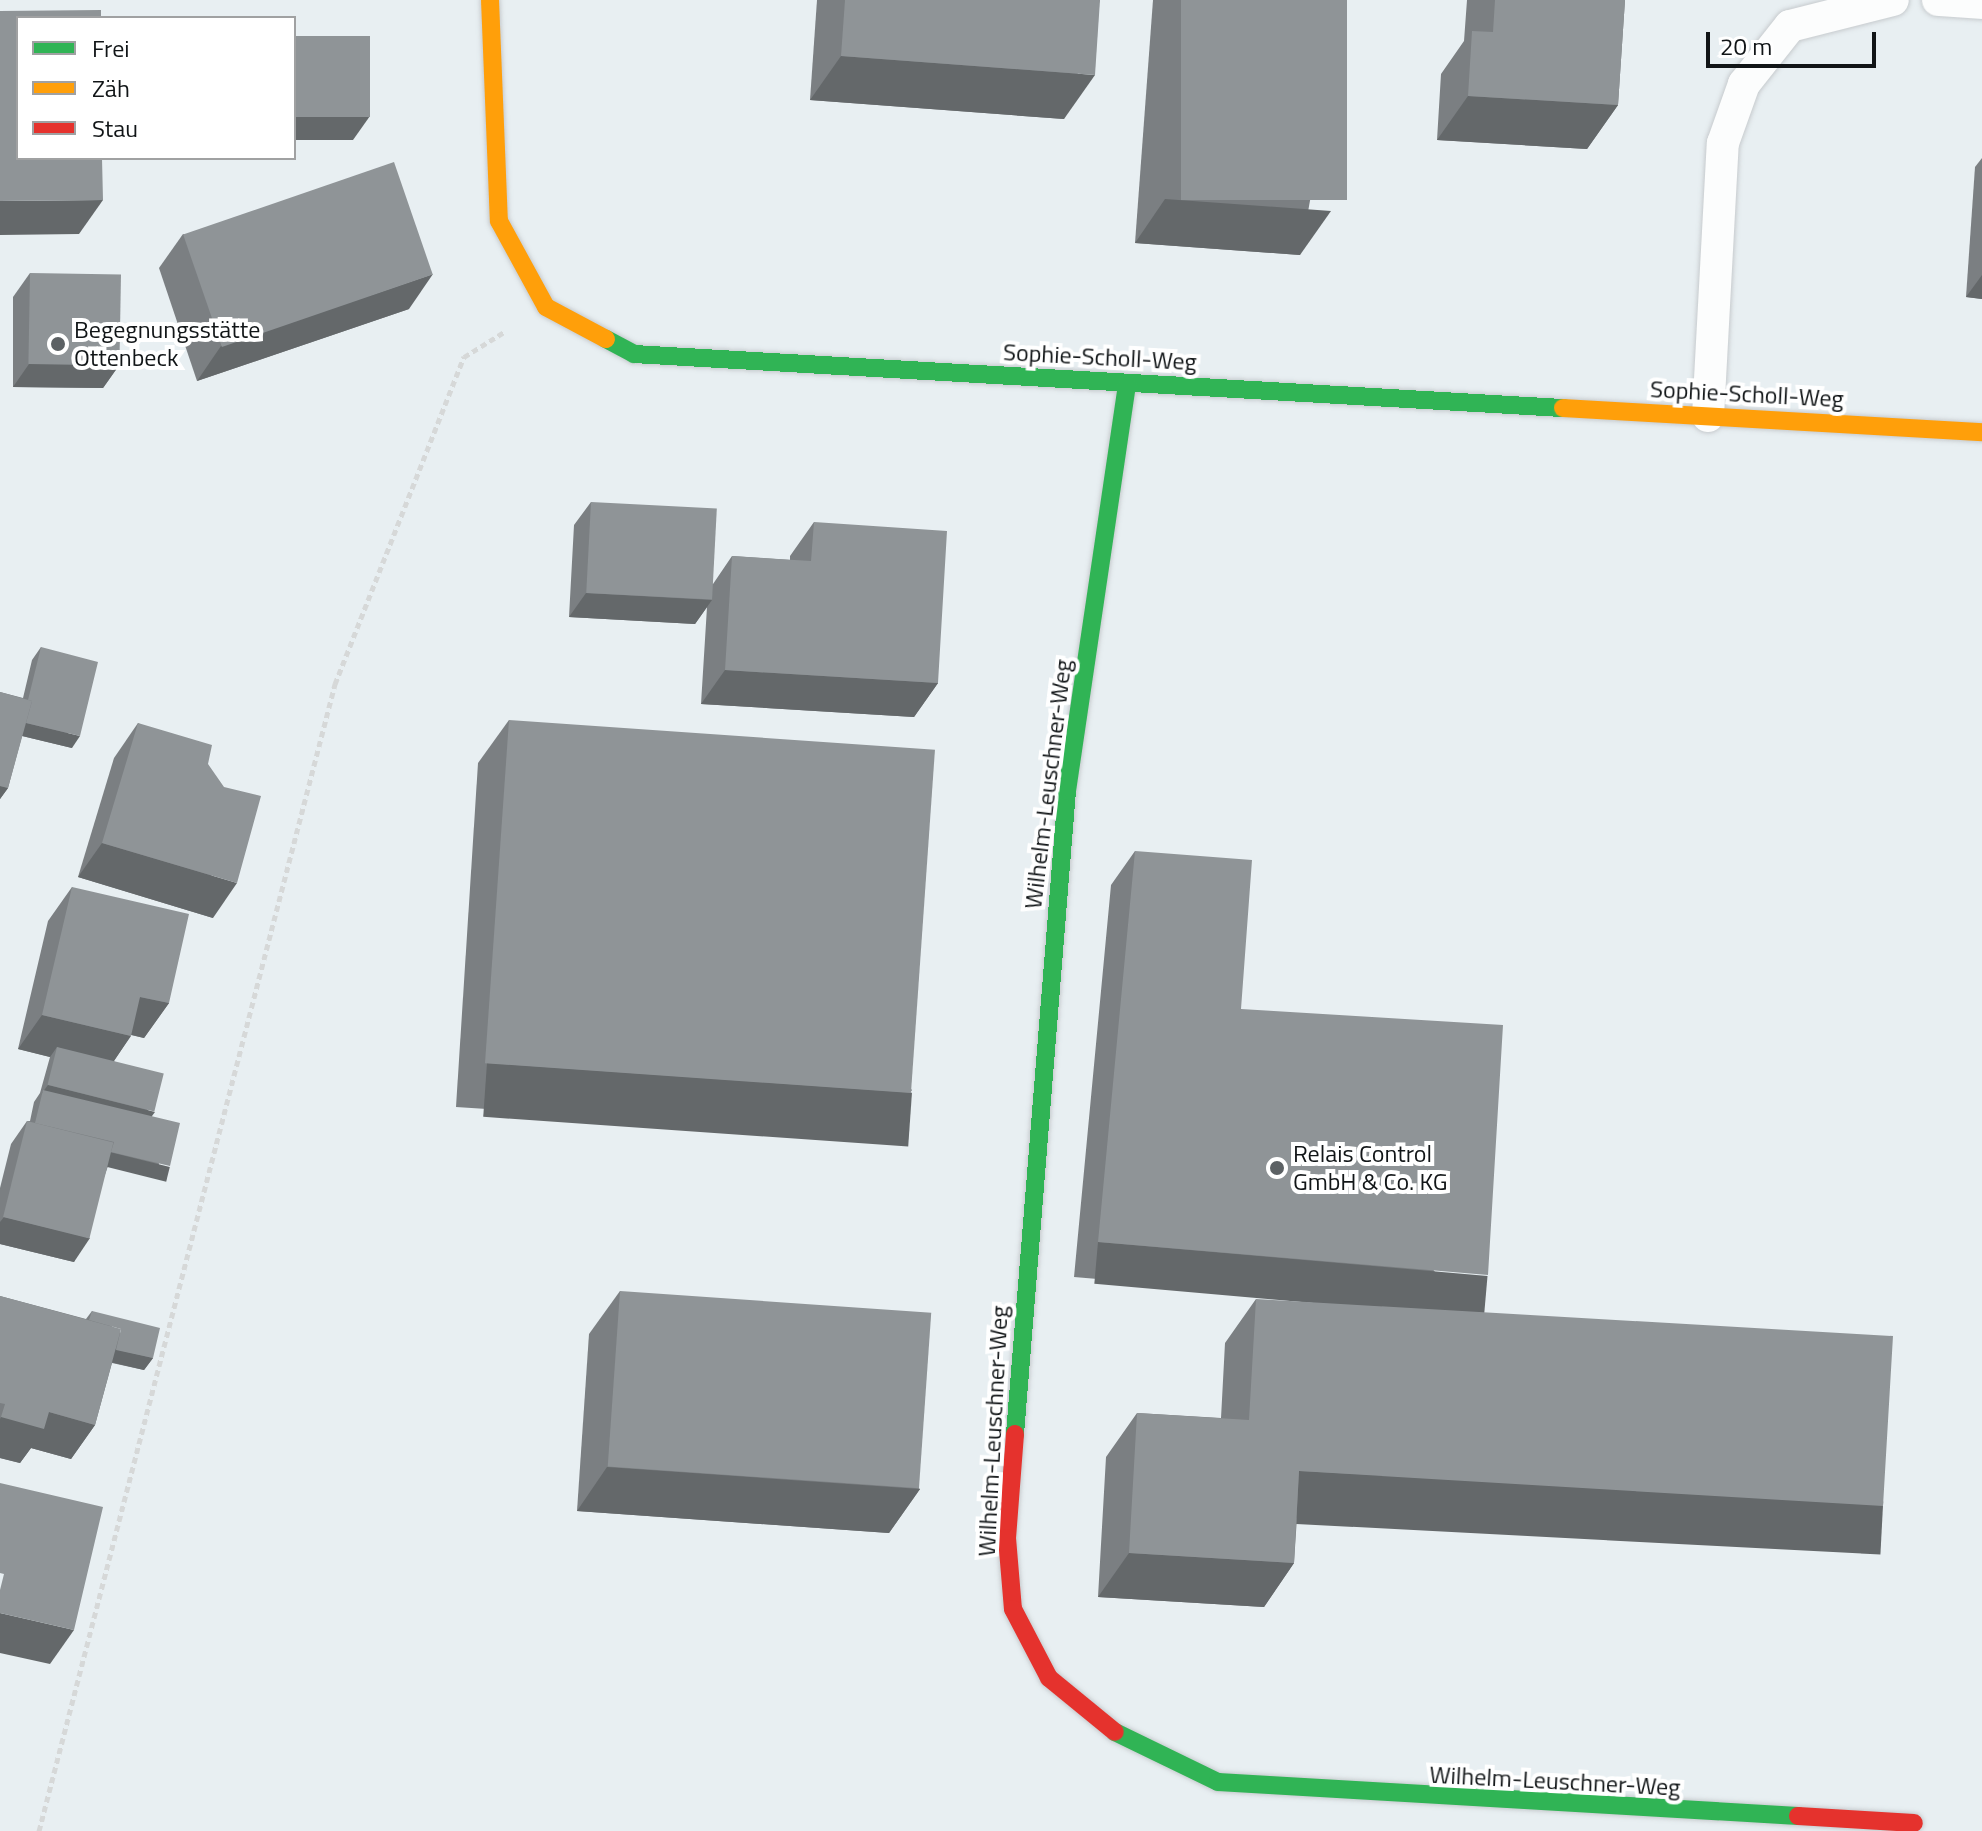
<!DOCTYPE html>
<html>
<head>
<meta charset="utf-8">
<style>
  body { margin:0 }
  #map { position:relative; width:1982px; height:1831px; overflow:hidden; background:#e8eff2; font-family:"Titillium Web",sans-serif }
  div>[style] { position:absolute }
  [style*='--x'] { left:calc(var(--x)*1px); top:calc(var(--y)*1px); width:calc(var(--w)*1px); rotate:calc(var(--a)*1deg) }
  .path>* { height:5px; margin-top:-2.5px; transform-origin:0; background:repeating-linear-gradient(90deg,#d6d8d8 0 6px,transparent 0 10px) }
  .roads { filter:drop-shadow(0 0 2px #c7cbce) drop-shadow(0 0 2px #c7cbce) }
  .lane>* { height:32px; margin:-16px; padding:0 16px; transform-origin:16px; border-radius:16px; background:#fcfdfd }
  .fast>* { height:18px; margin:-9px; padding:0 9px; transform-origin:9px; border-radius:9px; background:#30b455 }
  .slow>* { height:18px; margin:-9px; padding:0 9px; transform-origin:9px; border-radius:9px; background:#ff9f0a }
  .jam>* { height:18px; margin:-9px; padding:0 9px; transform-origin:9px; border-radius:9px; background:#e5322d }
  .wall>* { inset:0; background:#7b7f82 }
  .shaded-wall>* { inset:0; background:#64686a; transform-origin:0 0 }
  .building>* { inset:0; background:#8f9497; transform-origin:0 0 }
  .dots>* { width:22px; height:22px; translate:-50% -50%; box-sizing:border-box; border:4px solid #fff; border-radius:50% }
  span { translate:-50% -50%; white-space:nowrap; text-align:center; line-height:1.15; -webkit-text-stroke:8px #fff; paint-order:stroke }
  .poi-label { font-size:24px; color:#111517 }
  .left { translate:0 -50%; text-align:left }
  .street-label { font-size:24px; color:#111517 }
  .legend { position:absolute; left:16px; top:16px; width:280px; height:144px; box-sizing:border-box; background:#fff; border:2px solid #a0a1a2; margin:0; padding:10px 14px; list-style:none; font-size:24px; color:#111517 }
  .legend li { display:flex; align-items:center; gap:16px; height:40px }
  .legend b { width:40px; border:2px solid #a0a1a2 }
  .scale { position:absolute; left:1706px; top:32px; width:170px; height:36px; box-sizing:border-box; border:4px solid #111517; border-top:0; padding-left:10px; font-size:24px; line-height:28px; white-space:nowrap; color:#111517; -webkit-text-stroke:6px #fff; paint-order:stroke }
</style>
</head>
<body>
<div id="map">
  <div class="path">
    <div style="--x:39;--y:1831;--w:1185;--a:-75.53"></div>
    <div style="--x:335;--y:684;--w:352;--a:-68.5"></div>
    <div style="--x:464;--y:357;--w:47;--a:-32"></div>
  </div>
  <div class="roads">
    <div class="lane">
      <div style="--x:1938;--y:0;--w:44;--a:3.9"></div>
      <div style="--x:1708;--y:416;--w:273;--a:-86.9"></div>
      <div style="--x:1723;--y:143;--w:63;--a:-70.4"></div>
      <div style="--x:1744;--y:84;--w:74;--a:-51.6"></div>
      <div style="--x:1790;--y:26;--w:106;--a:-14.2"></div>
    </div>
    <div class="fast">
      <div style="--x:606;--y:339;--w:32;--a:28"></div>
      <div style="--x:634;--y:354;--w:931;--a:3.33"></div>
      <div style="--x:1015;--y:1434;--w:645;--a:-85.38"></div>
      <div style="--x:1067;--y:791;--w:412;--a:-81.6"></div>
      <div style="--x:1115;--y:1732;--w:114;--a:25.9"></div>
      <div style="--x:1218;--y:1782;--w:581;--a:3.35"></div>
    </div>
    <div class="slow">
      <div style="--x:490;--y:0;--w:221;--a:87.7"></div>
      <div style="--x:499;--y:221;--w:98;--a:61.3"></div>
      <div style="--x:546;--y:307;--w:68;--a:28.1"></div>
      <div style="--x:1563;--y:408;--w:420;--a:3.3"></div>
    </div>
    <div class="jam">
      <div style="--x:1015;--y:1434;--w:104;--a:94.4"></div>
      <div style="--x:1007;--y:1538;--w:71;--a:85.2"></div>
      <div style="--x:1013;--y:1609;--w:78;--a:62.4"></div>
      <div style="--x:1049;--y:1678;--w:85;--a:39.3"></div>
      <div style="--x:1798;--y:1816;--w:116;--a:3.5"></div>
    </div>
  </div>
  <div class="wall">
    <div style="clip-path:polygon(817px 0,1100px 0,1064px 119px,810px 100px)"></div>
    <div style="clip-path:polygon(1153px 0,1347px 0,1300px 255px,1135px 243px)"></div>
    <div style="clip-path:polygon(1467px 0,1625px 0,1618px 105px,1587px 149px,1437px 140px,1441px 74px,1464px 41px)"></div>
    <div style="clip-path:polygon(1982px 158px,1982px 299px,1966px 297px,1975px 167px)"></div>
    <div style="clip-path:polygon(183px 234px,409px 309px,197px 381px,159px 268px)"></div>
    <div style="clip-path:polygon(30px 273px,120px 364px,103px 388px,13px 387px,13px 297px)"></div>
    <div style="clip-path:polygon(591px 502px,713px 584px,732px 556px,790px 560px,790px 556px,814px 522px,938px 683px,914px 717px,701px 704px,707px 607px,695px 624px,569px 617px,574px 525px)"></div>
    <div style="clip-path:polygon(41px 647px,72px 748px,22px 736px,8px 788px,0 799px,0 692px,23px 698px,32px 660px)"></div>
    <div style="clip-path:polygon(509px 720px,912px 1090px,882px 1134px,456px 1107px,478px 763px)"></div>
    <div style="clip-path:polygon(138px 723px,208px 764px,213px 918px,78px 877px,114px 758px)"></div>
    <div style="clip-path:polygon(1135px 851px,1241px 1009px,1463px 1310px,1074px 1277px,1111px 885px)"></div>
    <div style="clip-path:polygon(72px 887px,169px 1003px,144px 1038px,131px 1035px,114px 1061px,152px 1116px,161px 1178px,108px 1166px,74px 1262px,0 1244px,0 1188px,11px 1144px,27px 1121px,30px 1121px,34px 1102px,40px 1093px,50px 1057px,18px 1049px,48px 921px)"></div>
    <div style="clip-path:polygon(620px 1291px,920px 1489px,889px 1533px,577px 1511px,589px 1334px)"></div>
    <div style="clip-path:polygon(0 1296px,86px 1319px,92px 1311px,153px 1358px,144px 1370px,112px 1363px,95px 1425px,71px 1459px,31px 1448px,20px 1463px,0 1458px)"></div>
    <div style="clip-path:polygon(1256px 1299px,1852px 1550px,1297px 1517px,1294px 1563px,1264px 1607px,1098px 1597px,1106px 1457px,1137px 1413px,1221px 1418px,1225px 1343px)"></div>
  </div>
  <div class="shaded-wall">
    <div style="clip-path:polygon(841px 56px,1095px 75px,1064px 119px,810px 100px)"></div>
    <div style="clip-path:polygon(1468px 96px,1618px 105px,1587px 149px,1437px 140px)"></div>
    <div style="clip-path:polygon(370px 116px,353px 140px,294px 140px,294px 117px)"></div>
    <div style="clip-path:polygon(1165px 199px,1331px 211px,1300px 255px,1135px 243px)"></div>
    <div style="clip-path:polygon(103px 200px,79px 234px,0 235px,0 201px)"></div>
    <div style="clip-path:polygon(433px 274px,409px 309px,197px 381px,221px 346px)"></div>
    <div style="clip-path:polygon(1982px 275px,1982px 299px,1966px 297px)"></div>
    <div style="clip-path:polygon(29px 364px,120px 364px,103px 388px,13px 387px)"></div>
    <div style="clip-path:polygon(586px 593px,712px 600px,695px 624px,569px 617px)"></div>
    <div style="clip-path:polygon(725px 670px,938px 683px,914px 717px,701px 704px)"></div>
    <div style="clip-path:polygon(22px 722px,80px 736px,72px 748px,14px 734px)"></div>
    <div style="clip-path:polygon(0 786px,8px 788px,0 799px)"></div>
    <div style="clip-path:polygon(102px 843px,237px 883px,213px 918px,78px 877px)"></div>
    <div style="clip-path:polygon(140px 997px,169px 1003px,144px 1038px,116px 1031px)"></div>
    <div style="clip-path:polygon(42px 1015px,131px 1036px,107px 1071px,57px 1047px,50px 1057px,18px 1049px)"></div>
    <div style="left:487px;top:1063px;width:426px;height:54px;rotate:4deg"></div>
    <div style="clip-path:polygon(48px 1085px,155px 1112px,146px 1124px,42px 1093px)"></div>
    <div style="left:33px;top:1133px;width:141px;height:15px;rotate:14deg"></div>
    <div style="clip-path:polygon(4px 1217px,90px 1238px,74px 1262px,0 1244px,0 1222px)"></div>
    <div style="left:1098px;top:1242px;width:391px;height:42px;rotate:5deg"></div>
    <div style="clip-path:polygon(84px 1342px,153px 1358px,144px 1370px,76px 1354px)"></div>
    <div style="clip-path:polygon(49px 1412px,95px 1425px,71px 1459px,31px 1448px,20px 1463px,0 1458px,0 1419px,1px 1417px)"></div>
    <div style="clip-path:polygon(607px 1467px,920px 1489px,889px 1533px,577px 1511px)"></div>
    <div style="left:1299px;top:1471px;width:585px;height:53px;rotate:3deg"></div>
    <div style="clip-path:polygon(1129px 1553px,1294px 1563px,1264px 1607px,1098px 1597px)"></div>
    <div style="clip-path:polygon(0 1613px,74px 1630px,50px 1664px,0 1653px)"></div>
  </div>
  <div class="building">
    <div style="clip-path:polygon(845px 0,1100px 0,1095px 75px,841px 56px)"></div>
    <div style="left:1181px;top:0;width:166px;height:200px"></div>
    <div style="clip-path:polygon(1495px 0,1625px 0,1618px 105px,1468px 96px,1472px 31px,1493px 32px)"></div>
    <div style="clip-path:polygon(101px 10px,101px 18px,18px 18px,18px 158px,102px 158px,103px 200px,0 201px,0 11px)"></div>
    <div style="left:294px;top:36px;width:76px;height:81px"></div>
    <div style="left:394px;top:162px;width:119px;height:223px;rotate:71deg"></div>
    <div style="left:30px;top:273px;width:91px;height:91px;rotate:1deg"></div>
    <div style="left:591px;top:502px;width:126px;height:91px;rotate:3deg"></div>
    <div style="clip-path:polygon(814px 522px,947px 531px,938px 683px,725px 670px,732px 556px,811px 561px)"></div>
    <div style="clip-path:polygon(41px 647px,98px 662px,80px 736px,26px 723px,32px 701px,28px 700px)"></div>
    <div style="clip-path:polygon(0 692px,32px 701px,8px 788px,0 786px)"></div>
    <div style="left:509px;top:720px;width:427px;height:344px;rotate:4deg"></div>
    <div style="clip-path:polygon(138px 723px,212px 745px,208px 764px,224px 787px,261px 796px,237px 883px,102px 843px)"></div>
    <div style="clip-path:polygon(1135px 851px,1252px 860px,1241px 1009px,1503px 1025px,1488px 1275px,1098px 1242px)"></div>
    <div style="clip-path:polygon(72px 887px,189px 914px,169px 1003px,140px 997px,131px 1036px,42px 1015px)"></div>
    <div style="left:57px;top:1047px;width:110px;height:39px;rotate:14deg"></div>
    <div style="clip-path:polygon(43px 1090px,180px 1123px,170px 1166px,111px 1152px,114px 1142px,35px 1123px)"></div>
    <div style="left:27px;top:1121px;width:89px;height:99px;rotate:14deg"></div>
    <div style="left:620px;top:1291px;width:312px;height:176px;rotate:4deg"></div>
    <div style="clip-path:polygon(0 1296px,121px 1329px,95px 1425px,49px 1412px,44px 1429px,1px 1417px,5px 1404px,0 1403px)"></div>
    <div style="clip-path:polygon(1256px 1299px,1893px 1336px,1883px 1506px,1299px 1471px,1294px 1563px,1129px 1553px,1137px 1413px,1249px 1420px)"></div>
    <div style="clip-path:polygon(92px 1311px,160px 1328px,153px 1358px,116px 1350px,121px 1329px,89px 1320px)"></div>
    <div style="clip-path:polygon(0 1483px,103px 1507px,74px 1630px,0 1613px,0 1590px,4px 1574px,0 1573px)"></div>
  </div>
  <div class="dots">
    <div style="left:58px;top:344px;background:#5c6164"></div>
    <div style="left:1277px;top:1168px;background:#5c6164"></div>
  </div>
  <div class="poi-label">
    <span class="left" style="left:74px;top:344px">Begegnungsstätte<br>Ottenbeck</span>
    <span class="left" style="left:1293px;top:1168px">Relais Control<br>GmbH &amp; Co. KG</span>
  </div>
  <div class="street-label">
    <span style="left:1100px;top:357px;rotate:3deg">Sophie-Scholl-Weg</span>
    <span style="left:1747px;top:394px;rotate:3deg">Sophie-Scholl-Weg</span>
    <span style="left:1048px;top:784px;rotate:-83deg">Wilhelm-Leuschner-Weg</span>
    <span style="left:993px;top:1431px;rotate:-87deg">Wilhelm-Leuschner-Weg</span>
    <span style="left:1555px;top:1781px;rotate:3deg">Wilhelm-Leuschner-Weg</span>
  </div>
  <ul class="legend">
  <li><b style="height:10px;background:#30b455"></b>Frei</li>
  <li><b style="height:10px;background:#ff9f0a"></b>Zäh</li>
  <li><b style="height:10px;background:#e5322d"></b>Stau</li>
  </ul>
  <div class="scale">20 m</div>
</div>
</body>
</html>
